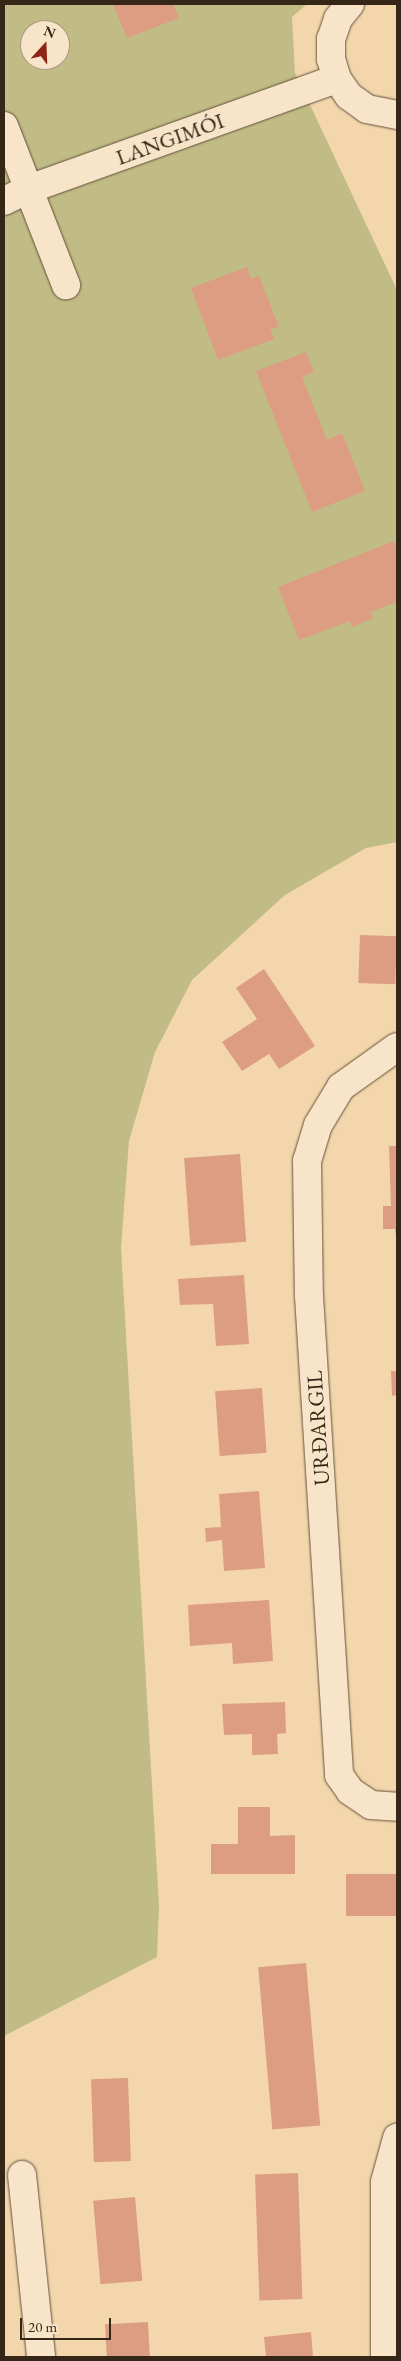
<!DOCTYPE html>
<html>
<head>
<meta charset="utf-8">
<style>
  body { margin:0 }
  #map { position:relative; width:401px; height:2361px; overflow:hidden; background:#f3d6ac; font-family:"EB Garamond",serif }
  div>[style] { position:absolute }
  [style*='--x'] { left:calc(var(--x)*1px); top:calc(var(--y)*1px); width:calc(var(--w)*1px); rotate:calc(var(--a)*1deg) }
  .green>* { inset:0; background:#c1bc85 }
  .building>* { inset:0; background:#dc9d82; transform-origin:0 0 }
  .roads { filter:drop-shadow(0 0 1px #64523c) drop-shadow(0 0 1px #64523c) }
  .street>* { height:28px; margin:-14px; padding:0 14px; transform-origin:14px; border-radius:14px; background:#f7e4c9 }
  .secondary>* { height:28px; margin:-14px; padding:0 14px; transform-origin:14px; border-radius:14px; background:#f7e4c9 }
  span { translate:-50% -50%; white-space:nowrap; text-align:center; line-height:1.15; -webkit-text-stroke:5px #f7e4c9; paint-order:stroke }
  .street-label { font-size:22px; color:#352617 }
  .frame { position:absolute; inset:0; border:5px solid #352617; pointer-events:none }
  .north { position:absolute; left:20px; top:20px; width:50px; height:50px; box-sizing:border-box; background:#f7e4c9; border:1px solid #a99882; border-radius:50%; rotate:20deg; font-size:14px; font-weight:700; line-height:20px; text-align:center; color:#352617 }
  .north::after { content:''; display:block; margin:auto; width:18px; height:22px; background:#8f2418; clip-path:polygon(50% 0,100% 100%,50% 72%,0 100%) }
  .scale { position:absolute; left:20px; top:2318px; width:91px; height:22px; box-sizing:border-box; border:2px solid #352617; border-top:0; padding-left:6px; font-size:15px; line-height:18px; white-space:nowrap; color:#352617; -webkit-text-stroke:4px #f7e4c9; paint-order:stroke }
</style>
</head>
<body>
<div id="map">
  <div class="green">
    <div style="clip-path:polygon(evenodd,4px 4px,307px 4px,292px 17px,295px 73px,397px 290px,397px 842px,366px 848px,285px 895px,192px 980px,155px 1052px,129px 1141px,121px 1248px,159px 1906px,157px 1957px,4px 2036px,4px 4px,30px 30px,60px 30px,60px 60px,30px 60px,30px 30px)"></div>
  </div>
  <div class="building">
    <div style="clip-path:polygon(113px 4px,173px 4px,179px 18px,127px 38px)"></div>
    <div style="clip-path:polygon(247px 267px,251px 279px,259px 276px,279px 327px,270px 329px,274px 339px,218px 360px,191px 288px)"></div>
    <div style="clip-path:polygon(306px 352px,314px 372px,302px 377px,327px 440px,342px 433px,365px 491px,312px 512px,256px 371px)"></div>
    <div style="clip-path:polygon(394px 541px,397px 549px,397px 602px,370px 612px,373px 618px,352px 627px,350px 621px,299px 640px,278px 587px)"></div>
    <div style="left:360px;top:935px;width:37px;height:48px;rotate:2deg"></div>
    <div style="clip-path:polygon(264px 969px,315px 1046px,279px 1069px,269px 1054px,242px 1071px,222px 1042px,257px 1019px,236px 988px)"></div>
    <div style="clip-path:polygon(389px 1146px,397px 1146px,397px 1245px,395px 1229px,383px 1229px,383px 1206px,391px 1206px)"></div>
    <div style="left:240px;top:1154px;width:88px;height:56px;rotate:86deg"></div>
    <div style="clip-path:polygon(244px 1275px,249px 1344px,216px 1346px,213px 1304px,180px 1305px,178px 1279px)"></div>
    <div style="clip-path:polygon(391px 1371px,397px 1371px,397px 1395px,392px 1396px)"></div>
    <div style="left:262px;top:1388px;width:65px;height:47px;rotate:86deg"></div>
    <div style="clip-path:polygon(259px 1491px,265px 1568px,224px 1571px,222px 1540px,206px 1542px,205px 1528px,221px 1527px,219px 1494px)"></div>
    <div style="clip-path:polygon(269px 1600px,273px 1661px,233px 1664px,232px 1643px,190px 1646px,188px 1605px)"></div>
    <div style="clip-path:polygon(285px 1702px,286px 1733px,277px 1734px,278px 1754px,252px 1755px,252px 1734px,224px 1735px,222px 1704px)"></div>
    <div style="clip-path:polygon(238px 1807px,270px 1807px,270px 1836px,295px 1835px,295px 1874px,211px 1874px,211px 1844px,238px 1844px)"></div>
    <div style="left:397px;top:1874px;width:42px;height:51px;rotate:90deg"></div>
    <div style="left:306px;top:1963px;width:163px;height:48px;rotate:85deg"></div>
    <div style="left:128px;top:2078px;width:83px;height:37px;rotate:88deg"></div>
    <div style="left:298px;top:2173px;width:126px;height:43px;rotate:88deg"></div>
    <div style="left:135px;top:2197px;width:84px;height:42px;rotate:85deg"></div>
    <div style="left:148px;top:2322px;width:35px;height:43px;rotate:87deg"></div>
    <div style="clip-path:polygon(311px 2332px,313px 2357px,266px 2357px,264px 2337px)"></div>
  </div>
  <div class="roads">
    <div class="street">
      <div style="--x:4;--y:126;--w:171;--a:68.7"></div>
      <div style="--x:4;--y:201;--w:28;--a:-26"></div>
      <div style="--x:29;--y:189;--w:327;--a:-19.7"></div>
      <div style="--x:397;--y:1047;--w:69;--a:144.5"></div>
      <div style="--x:341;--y:1087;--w:44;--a:121.2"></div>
      <div style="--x:318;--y:1125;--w:38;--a:107"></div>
      <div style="--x:307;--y:1161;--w:135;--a:89.2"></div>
      <div style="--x:309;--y:1296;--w:480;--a:86.4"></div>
      <div style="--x:339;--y:1775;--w:19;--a:55"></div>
      <div style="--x:350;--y:1791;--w:25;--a:34"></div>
      <div style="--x:371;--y:1805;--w:26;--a:4"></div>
      <div style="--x:22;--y:2175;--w:183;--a:84"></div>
      <div style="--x:385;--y:2357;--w:175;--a:-90"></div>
      <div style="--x:385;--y:2182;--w:46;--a:-74.7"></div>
    </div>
    <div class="secondary">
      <div style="--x:350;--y:4;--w:19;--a:129"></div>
      <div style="--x:338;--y:19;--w:21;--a:109"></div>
      <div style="--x:331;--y:39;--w:20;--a:90"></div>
      <div style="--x:331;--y:59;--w:21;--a:73"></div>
      <div style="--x:337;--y:79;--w:21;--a:55"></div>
      <div style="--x:349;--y:96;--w:22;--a:36"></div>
      <div style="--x:367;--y:109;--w:31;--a:11"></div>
    </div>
  </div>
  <div class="street-label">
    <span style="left:170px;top:139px;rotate:-20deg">LANGIMÓI</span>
    <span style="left:318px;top:1428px;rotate:-94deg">URÐARGIL</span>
  </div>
  <div class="frame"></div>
  <div class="north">N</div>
  <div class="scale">20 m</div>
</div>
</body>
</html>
